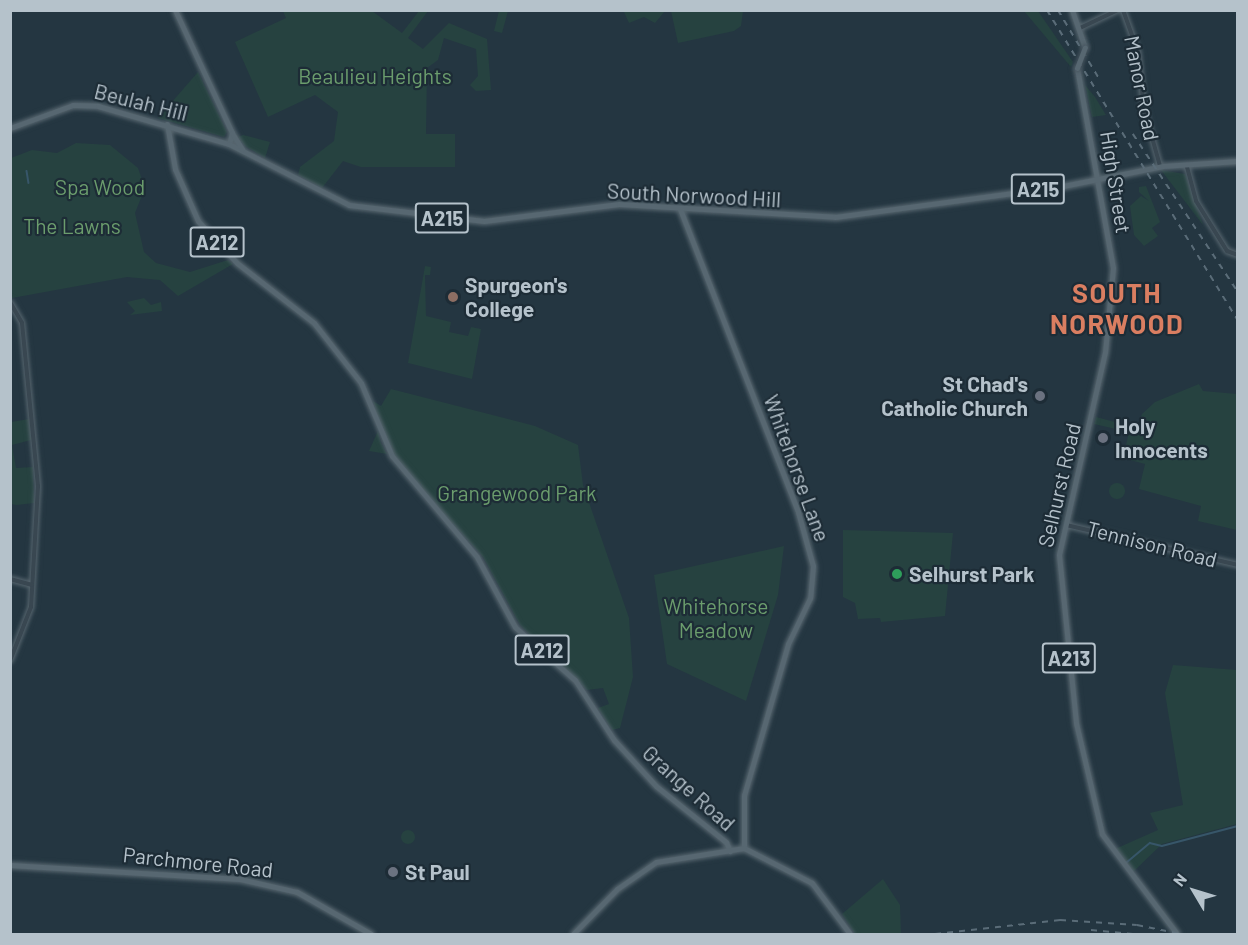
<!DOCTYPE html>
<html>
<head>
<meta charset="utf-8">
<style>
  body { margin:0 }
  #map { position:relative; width:1248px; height:945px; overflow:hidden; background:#243641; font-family:Barlow,sans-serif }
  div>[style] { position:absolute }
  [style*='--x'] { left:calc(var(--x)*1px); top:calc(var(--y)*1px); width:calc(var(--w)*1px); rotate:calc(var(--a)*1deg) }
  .green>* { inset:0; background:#264240 }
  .round { border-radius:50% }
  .stream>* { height:1.5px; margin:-0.75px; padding:0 0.75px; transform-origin:0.75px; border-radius:0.75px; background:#375669 }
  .roads { filter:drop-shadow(0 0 2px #56656e) drop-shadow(0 0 2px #56656e) }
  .minor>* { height:4px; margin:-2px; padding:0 2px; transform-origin:2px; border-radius:2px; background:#394751 }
  .major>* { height:5px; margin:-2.5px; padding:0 2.5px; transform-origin:2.5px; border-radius:2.5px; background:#576771 }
  .rail>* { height:1.5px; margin-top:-0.75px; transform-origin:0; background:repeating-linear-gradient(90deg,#5a6c78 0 6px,transparent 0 12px) }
  .bridges { filter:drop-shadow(0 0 2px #45535d) drop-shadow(0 0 2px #45535d) }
  .major-bridge>* { height:5px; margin:-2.5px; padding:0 2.5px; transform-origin:2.5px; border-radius:2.5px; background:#576771 }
  .dots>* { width:16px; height:16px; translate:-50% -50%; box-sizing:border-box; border:3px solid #1d2c36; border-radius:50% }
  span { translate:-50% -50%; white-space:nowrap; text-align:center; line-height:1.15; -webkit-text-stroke:4.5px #1d2c36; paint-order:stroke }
  .shield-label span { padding:2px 4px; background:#1d2c36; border:2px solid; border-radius:4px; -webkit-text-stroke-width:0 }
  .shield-label { font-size:20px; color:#b5c2cb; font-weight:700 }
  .park-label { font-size:21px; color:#6b9d6d }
  .street-label { font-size:21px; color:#b5c2cb }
  .poi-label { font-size:21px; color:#b5c2cb; font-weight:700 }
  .left { translate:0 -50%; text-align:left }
  .right { translate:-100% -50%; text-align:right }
  .district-label { font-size:27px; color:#da7e61; font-weight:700; letter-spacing:1.5px }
  .frame { position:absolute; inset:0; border:12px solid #b5c2cb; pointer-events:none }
  .north { position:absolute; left:1164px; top:861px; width:60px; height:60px; -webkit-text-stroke:4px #1d2c36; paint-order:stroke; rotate:308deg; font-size:16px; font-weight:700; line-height:24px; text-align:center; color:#b5c2cb }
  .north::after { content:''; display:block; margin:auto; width:21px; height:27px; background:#b5c2cb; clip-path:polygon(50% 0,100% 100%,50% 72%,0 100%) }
</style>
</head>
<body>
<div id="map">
  <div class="green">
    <div style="clip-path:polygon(283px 11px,372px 11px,402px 33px,419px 11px,428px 11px,408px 38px,423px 49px,449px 23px,487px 39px,491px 90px,476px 91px,470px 85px,478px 76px,476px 49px,444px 38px,438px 60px,427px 68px,426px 134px,455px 134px,455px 167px,361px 167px,343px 161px,322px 188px,298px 175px,300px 167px,334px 141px,338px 112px,315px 95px,268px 117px,235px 42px,286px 18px)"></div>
    <div style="clip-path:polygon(499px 11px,508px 11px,502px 33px,494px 31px)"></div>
    <div style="clip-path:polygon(665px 11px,655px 23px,644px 17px,629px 23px,624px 12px)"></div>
    <div style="clip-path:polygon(671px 11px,743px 10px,743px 11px,741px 26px,734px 31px,678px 43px)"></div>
    <div style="clip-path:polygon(1024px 11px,1038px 11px,1073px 62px,1071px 67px)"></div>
    <div style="clip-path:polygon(198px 72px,227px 132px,224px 137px,158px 118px)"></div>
    <div style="clip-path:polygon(1085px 85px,1095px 97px,1106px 115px,1092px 117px)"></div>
    <div style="clip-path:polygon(243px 135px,270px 142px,265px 158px,245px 146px,238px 137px)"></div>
    <div style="clip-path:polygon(76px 143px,110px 145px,138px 168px,145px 188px,135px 213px,144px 252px,156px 263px,190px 272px,228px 260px,233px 264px,178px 296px,160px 280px,127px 277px,12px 298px,11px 158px,32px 150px,57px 153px)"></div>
    <div style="clip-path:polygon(1161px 170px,1185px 174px,1203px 225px)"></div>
    <div style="clip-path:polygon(1146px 186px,1160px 222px,1152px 228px,1158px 236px,1144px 246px,1134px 235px,1130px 206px,1141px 196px,1149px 201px,1139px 192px,1139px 187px)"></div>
    <div style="clip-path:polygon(425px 266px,431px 267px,430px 275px,425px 275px,426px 316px,451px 322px,449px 332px,468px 336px,471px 327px,481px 329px,472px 379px,408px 363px)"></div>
    <div style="clip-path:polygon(144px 298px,151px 305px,161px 302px,162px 311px,130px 315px,135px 311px,127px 302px)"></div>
    <div style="clip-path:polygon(1199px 384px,1203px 391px,1237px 394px,1237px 530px,1198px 521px,1201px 506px,1139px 489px,1145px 464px,1123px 458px,1129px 432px,1094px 424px,1096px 417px,1138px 428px,1142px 414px,1155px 402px)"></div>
    <div style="clip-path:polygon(391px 389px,535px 426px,578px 445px,583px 485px,629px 618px,633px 677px,620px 728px,612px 730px,598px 708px,609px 704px,603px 688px,587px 690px,520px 625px,483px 557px,403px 469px,382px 434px,373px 401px,381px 406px)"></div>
    <div style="clip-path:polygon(29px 419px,31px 440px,12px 445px,16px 468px,33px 467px,34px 503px,16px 505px,11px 504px,11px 422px)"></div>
    <div style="clip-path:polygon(378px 431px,381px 443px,387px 454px,369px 451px)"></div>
    <div class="round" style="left:1109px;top:483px;width:16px;height:16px"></div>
    <div style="clip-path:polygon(843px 530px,953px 533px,945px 616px,881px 622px,880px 618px,858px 619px,855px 603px,843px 597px)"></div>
    <div style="clip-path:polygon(784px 546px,778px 595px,746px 701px,667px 664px,654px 575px)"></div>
    <div style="clip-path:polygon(1173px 665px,1237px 670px,1237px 824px,1162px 844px,1133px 872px,1115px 849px,1158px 830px,1150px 813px,1183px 805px,1165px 693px)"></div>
    <div class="round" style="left:401px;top:830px;width:14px;height:14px"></div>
    <div style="clip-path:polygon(883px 879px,900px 905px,901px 934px,855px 934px,842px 914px)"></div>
  </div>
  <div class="stream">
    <div style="--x:27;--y:171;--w:12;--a:81"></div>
    <div style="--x:1126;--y:863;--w:31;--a:-40"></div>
    <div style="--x:1150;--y:843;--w:12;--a:14"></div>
    <div style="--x:1162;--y:846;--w:79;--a:-14.7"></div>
  </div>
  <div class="roads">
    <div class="minor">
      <div style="--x:1123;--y:10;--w:45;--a:70.3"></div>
      <div style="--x:1138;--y:52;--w:57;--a:84"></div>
      <div style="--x:1144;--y:109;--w:59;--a:74.3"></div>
      <div style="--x:1080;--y:28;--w:42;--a:-25.3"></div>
      <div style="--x:1187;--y:167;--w:35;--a:75"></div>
      <div style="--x:1196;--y:201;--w:59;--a:58.2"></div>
      <div style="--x:1227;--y:251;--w:12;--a:20"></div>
      <div style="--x:10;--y:302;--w:24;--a:60"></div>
      <div style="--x:22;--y:323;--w:164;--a:84.4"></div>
      <div style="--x:38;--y:486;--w:121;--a:93.3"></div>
      <div style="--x:31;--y:607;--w:58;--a:111.3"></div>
      <div style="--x:1066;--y:525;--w:177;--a:13.1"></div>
      <div style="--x:10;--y:579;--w:23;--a:15"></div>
    </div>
    <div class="major">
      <div style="--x:175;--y:10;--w:136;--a:65.1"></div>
      <div style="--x:232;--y:133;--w:11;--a:105"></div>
      <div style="--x:1072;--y:10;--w:39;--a:71"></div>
      <div style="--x:1077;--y:68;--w:203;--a:79.8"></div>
      <div style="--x:1113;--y:268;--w:84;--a:95.4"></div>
      <div style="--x:1105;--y:352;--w:208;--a:102.8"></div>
      <div style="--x:1059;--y:555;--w:169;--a:84.2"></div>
      <div style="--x:1076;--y:723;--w:114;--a:76.8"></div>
      <div style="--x:1102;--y:834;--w:125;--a:53.1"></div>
      <div style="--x:167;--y:124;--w:46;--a:79.9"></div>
      <div style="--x:175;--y:169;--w:57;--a:66.1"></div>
      <div style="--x:198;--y:221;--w:57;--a:47.1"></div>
      <div style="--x:237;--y:263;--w:98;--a:37.9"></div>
      <div style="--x:314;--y:323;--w:76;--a:51.9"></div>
      <div style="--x:361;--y:383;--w:79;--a:67"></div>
      <div style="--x:392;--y:456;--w:132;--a:49.9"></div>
      <div style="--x:477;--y:557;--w:80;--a:61.5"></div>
      <div style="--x:515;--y:627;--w:80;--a:41.5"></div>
      <div style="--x:575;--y:680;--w:72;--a:57"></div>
      <div style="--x:614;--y:740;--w:62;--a:47.6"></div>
      <div style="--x:656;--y:786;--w:90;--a:38.7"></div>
      <div style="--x:726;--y:842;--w:10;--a:66"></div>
      <div style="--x:10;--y:128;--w:67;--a:-20.1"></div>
      <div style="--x:73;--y:105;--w:25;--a:2"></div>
      <div style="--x:98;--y:106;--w:136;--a:16.2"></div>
      <div style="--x:229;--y:144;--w:135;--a:26.9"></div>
      <div style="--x:349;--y:205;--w:136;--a:6.8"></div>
      <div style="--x:484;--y:221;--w:136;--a:-7.2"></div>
      <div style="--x:619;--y:204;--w:216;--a:3.4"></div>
      <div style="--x:835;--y:217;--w:230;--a:-7.7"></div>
      <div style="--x:1063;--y:186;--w:102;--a:-11.3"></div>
      <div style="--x:1163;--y:166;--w:75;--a:-3.8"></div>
      <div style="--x:232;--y:133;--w:19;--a:58"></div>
      <div style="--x:680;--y:209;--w:325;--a:68.7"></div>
      <div style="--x:798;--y:512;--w:56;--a:74.5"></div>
      <div style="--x:813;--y:566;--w:32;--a:95"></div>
      <div style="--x:810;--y:598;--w:51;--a:115.6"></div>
      <div style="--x:788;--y:644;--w:157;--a:106.2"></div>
      <div style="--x:744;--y:795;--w:53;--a:90"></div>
      <div style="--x:744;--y:848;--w:76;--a:27.2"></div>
      <div style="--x:812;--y:883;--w:64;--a:53.3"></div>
      <div style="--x:10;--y:865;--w:230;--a:3.5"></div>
      <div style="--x:240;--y:879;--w:58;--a:12.8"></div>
      <div style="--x:297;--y:892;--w:85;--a:29.6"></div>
      <div style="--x:573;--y:934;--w:63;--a:-45.6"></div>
      <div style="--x:617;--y:889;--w:47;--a:-34.7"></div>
      <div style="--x:656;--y:862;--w:89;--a:-9"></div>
    </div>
  </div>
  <div class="rail">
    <div style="--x:1047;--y:10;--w:364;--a:58.4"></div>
    <div style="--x:1058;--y:10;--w:82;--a:59"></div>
    <div style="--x:1133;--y:134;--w:190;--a:56.4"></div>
    <div style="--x:1091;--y:930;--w:42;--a:5.4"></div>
    <div style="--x:935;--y:934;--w:126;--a:-6.4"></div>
    <div style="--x:1060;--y:920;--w:77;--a:3.7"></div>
    <div style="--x:1137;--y:925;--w:45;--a:11.6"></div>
  </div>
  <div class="bridges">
    <div class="major-bridge">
      <div style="--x:1077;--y:68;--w:22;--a:-69"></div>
    </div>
  </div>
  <div class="dots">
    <div style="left:453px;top:297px;background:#8d6e63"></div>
    <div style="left:1040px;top:396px;background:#6b7280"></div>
    <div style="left:1103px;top:438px;background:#6b7280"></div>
    <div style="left:897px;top:574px;background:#2e9e5b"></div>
    <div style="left:393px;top:872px;background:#6b7280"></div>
  </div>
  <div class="shield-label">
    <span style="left:1038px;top:189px">A215</span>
    <span style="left:442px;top:218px">A215</span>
    <span style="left:217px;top:242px">A212</span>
    <span style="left:542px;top:650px">A212</span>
    <span style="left:1069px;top:658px">A213</span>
  </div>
  <div class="park-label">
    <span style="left:375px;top:76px">Beaulieu Heights</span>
    <span style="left:100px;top:187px">Spa Wood</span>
    <span style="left:72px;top:226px">The Lawns</span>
    <span style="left:517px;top:493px">Grangewood Park</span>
    <span style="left:716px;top:618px">Whitehorse<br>Meadow</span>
  </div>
  <div class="street-label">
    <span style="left:1142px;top:88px;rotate:79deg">Manor Road</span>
    <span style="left:141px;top:102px;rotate:14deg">Beulah Hill</span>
    <span style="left:1116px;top:182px;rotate:81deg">High Street</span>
    <span style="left:694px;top:195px;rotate:3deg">South Norwood Hill</span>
    <span style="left:797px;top:468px;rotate:70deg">Whitehorse Lane</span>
    <span style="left:1059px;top:485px;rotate:-77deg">Selhurst Road</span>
    <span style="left:1152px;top:544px;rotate:14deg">Tennison Road</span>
    <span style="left:689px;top:788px;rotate:42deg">Grange Road</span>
    <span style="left:198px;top:862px;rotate:6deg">Parchmore Road</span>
  </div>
  <div class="poi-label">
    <span class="left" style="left:465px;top:297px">Spurgeon's<br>College</span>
    <span class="right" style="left:1028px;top:396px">St Chad's<br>Catholic Church</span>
    <span class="left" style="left:1115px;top:438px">Holy<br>Innocents</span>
    <span class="left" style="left:909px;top:574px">Selhurst Park</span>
    <span class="left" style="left:405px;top:872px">St Paul</span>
  </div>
  <div class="district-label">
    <span style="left:1117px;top:308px">SOUTH<br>NORWOOD</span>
  </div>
  <div class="frame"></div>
  <div class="north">N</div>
</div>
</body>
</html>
